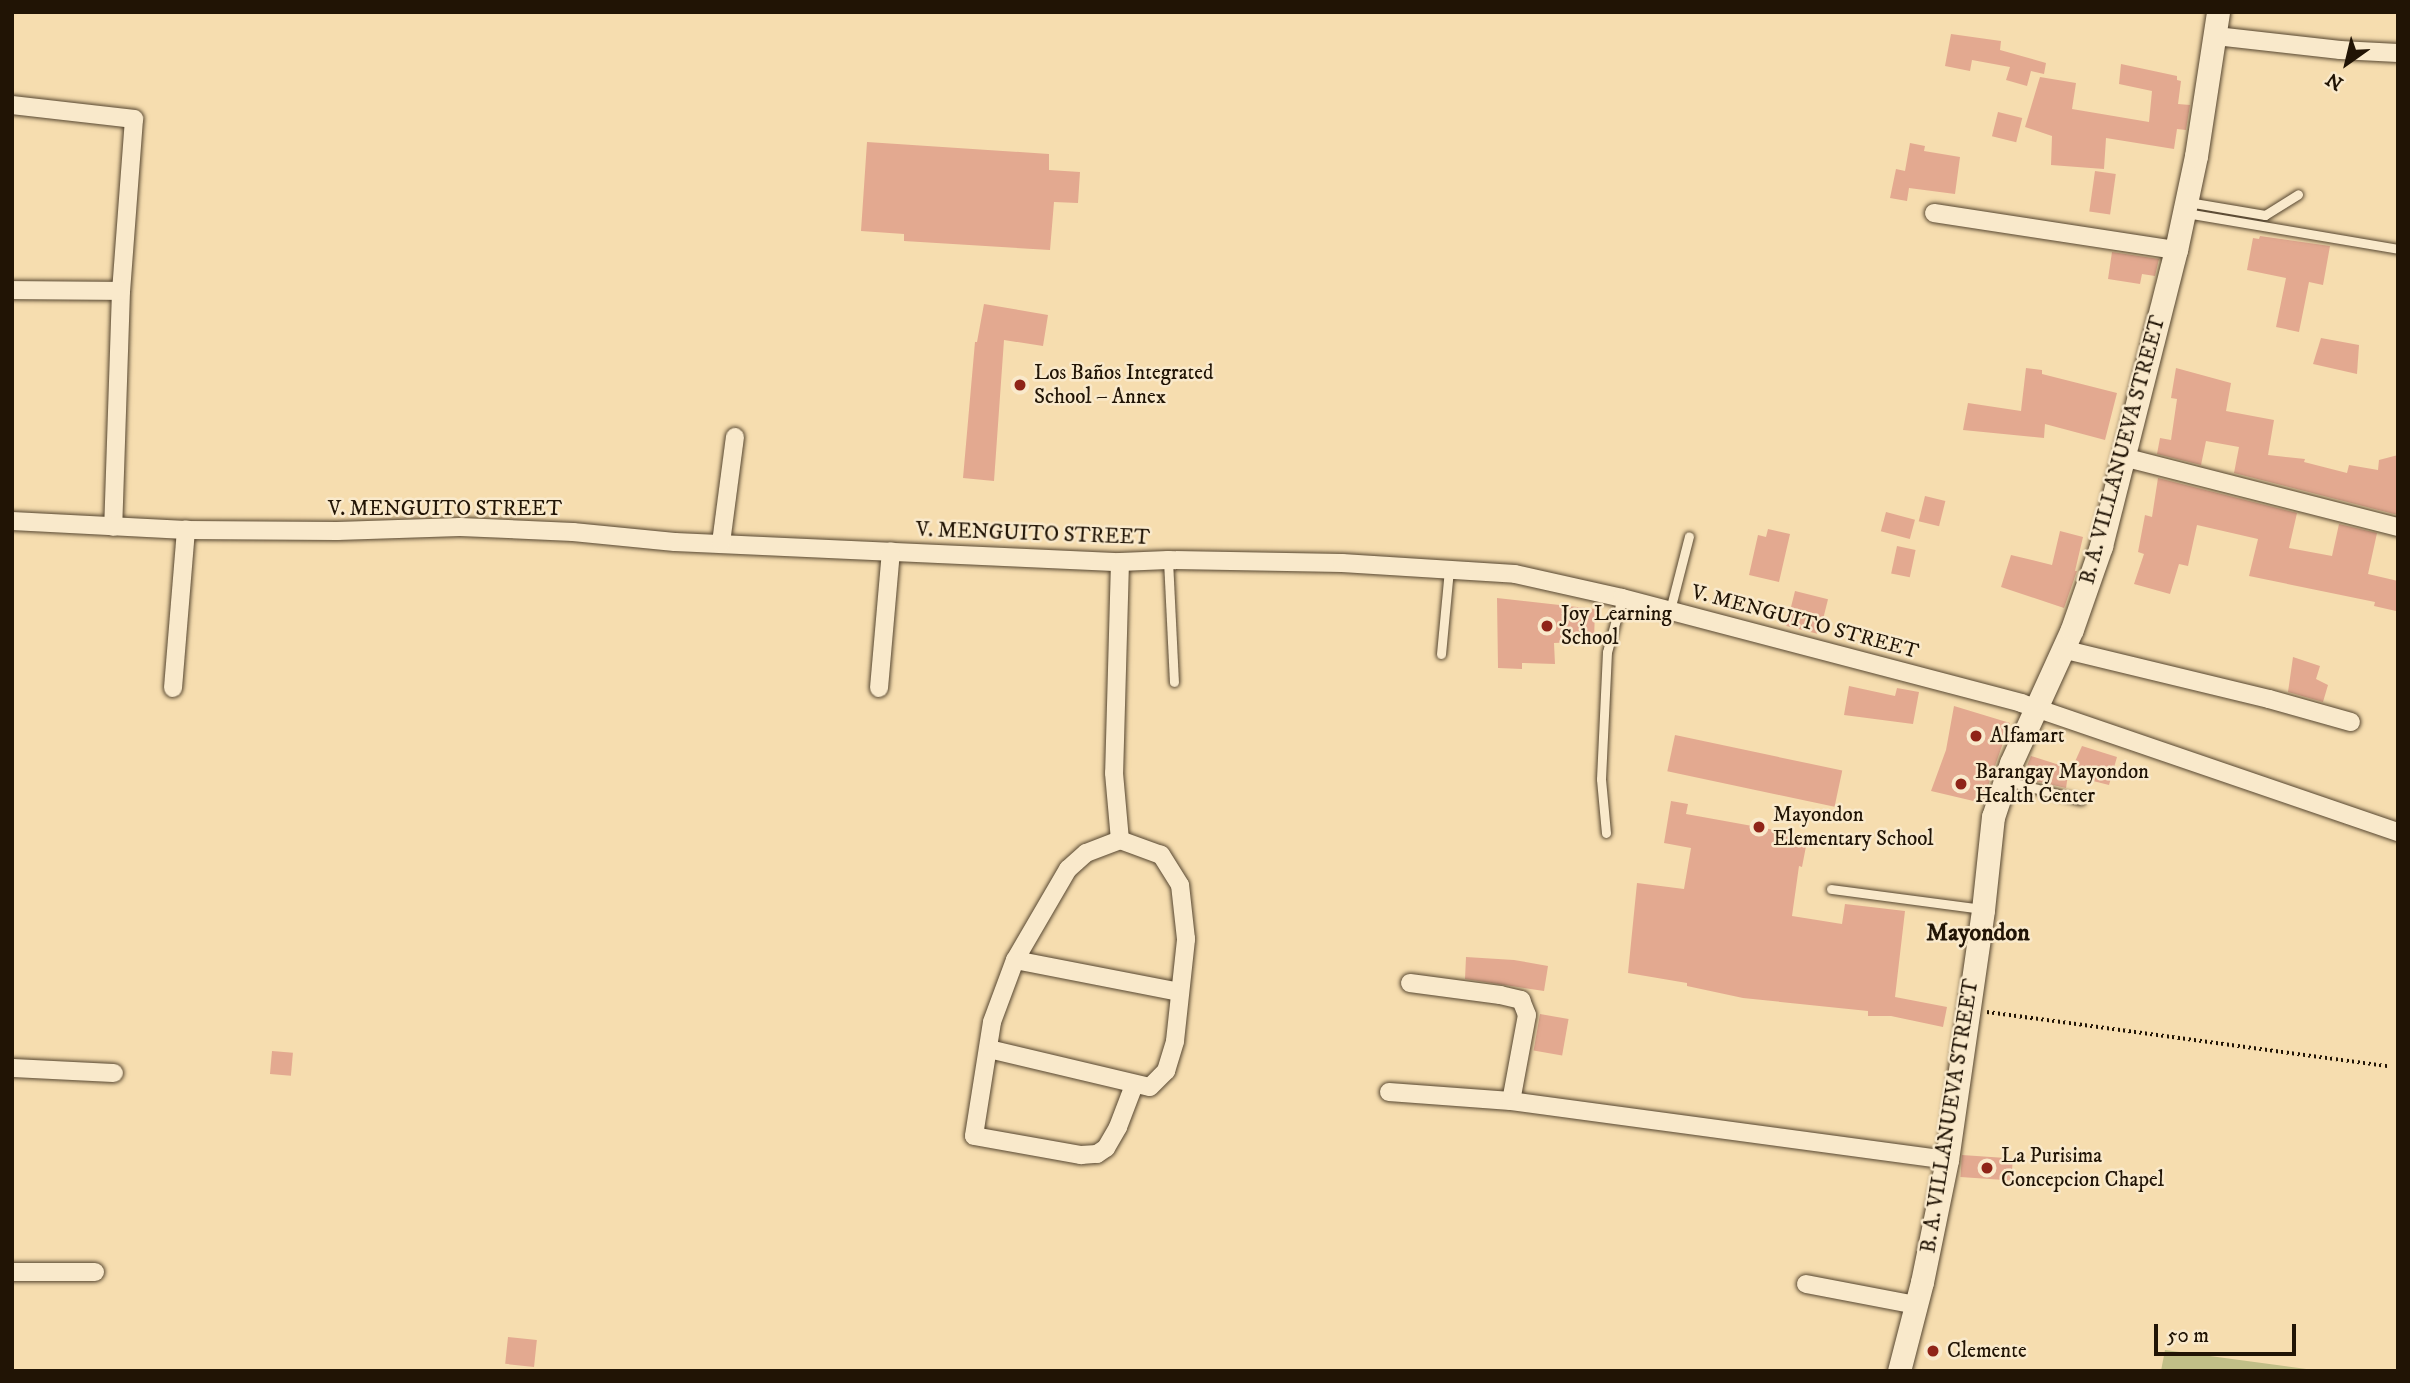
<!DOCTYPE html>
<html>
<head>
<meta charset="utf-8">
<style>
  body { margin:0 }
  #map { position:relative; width:2410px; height:1383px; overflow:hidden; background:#f6ddaf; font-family:"IM FELL DW Pica",serif }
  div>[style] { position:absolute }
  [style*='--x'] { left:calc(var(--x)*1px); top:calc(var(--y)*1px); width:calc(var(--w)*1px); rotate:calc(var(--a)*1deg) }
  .green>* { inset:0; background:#c1bf87 }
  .building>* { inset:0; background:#e3a990; transform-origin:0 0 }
  .path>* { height:3.5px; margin-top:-1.75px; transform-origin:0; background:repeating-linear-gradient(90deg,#211405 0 2px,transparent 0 5.5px) }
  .roads { filter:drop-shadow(0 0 2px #564630) drop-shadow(0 0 2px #564630) }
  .service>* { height:9px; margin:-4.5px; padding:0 4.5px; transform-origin:4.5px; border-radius:4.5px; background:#f9e9cb }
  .minor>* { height:18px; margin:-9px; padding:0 9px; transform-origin:9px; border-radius:9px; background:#f9e9cb }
  .tertiary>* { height:23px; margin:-11.5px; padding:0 11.5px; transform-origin:11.5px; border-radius:11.5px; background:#f9e9cb }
  .dots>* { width:19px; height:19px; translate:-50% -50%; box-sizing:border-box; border:4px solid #f9e9cb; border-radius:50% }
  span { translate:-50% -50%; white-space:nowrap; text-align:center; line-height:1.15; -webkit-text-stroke:5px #f9e9cb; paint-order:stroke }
  .poi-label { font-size:21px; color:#211405 }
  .left { translate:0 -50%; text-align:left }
  .street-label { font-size:21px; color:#211405 }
  .quarter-label { font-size:24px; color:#211405; font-weight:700 }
  .frame { position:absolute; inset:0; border:14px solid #211405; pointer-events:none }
  .north { position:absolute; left:2312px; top:28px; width:70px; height:70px; -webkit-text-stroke:5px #f9e9cb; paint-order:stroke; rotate:214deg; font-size:19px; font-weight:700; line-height:28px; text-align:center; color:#211405 }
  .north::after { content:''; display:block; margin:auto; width:24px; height:32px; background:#211405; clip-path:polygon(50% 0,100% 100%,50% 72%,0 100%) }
  .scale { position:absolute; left:2154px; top:1324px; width:142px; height:32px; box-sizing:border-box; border:4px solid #211405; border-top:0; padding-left:9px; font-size:21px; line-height:24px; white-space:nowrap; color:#211405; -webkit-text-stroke:5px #f9e9cb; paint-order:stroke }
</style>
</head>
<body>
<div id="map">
  <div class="green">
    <div style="clip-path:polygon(2165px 1350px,2321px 1371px,2161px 1371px)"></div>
  </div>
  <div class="building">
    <div style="clip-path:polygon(1951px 34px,2001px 41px,2000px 50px,2046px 63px,2044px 74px,2031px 71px,2027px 86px,2006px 80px,2010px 67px,1972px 60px,1970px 71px,1945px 66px)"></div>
    <div style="clip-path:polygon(2121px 64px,2177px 76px,2177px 80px,2181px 81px,2178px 104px,2190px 105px,2186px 130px,2177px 129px,2174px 149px,2106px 138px,2104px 169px,2051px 165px,2052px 136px,2025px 127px,2040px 77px,2076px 83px,2072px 109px,2149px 122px,2152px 91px,2119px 84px)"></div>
    <div style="left:1998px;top:112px;width:25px;height:25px;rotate:14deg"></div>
    <div style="clip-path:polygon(867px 142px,1049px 154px,1049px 170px,1080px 172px,1078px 203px,1054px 202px,1050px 250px,904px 241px,904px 234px,861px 231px)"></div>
    <div style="clip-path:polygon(1910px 143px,1925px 146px,1924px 151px,1960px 157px,1955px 194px,1909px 188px,1907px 201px,1890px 198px,1896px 169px,1905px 171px)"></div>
    <div style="left:2095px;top:171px;width:21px;height:41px;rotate:8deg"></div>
    <div style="clip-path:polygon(2260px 236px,2330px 246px,2323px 285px,2309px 282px,2299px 332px,2276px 327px,2286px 278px,2247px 270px,2253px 238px,2259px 239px)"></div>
    <div style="clip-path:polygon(2112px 252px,2159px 259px,2155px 276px,2142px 274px,2140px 284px,2108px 279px)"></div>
    <div style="clip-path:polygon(984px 304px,1048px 315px,1043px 346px,1004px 340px,994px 481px,963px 478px,975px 342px,977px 342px)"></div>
    <div style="clip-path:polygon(2321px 338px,2359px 345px,2357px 374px,2313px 364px)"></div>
    <div style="clip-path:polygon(2026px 368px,2042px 370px,2042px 374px,2117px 393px,2105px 440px,2045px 424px,2044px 438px,1963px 430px,1968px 403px,2021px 411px)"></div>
    <div style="clip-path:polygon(2176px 368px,2231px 383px,2226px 411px,2274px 420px,2268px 455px,2305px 459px,2304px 462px,2347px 473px,2349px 465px,2378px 470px,2379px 460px,2398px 455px,2398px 515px,2234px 473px,2239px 447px,2206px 441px,2201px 465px,2157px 454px,2160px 438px,2171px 440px,2177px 399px,2171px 398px)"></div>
    <div style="clip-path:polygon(2158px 478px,2297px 513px,2289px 548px,2332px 556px,2339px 524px,2377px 533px,2368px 574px,2398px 581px,2396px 611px,2374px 606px,2375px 602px,2249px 576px,2258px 539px,2197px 525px,2188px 566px,2179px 564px,2170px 594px,2134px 584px,2144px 554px,2138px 552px,2145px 515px,2152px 517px)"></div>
    <div style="left:1925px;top:496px;width:21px;height:26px;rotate:14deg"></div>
    <div style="left:1886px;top:512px;width:30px;height:20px;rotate:15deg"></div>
    <div style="clip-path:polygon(1768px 529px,1790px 534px,1779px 582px,1749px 575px,1758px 535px,1766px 537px)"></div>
    <div style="clip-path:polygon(2060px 531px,2083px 537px,2075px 571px,2077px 571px,2064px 608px,2001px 587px,2011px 555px,2052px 565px)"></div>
    <div style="left:1897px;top:546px;width:19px;height:28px;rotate:12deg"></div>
    <div style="left:1795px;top:591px;width:34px;height:36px;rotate:14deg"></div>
    <div style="clip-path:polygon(1497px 598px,1595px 609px,1594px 641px,1554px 643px,1555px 664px,1522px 663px,1522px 669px,1498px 668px)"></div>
    <div style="clip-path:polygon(2293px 657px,2320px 666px,2316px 679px,2328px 685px,2323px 702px,2288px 692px)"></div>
    <div style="clip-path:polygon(1849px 686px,1895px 696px,1897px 688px,1919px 692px,1913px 724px,1844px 715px)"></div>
    <div style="clip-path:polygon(1954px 706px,2010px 723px,1982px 803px,1931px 791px,1946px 750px)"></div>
    <div style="left:1675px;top:735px;width:171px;height:37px;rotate:12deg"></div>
    <div style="clip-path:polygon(2082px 746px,2117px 757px,2109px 785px,2069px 775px)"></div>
    <div style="clip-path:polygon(2031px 756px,2069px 768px,2066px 788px,2022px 778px)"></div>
    <div style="clip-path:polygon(1671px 801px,1688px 804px,1686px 814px,1808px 836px,1802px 867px,1799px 866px,1792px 916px,1842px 924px,1845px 904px,1905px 911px,1895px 997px,1947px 1007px,1943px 1027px,1891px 1016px,1868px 1016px,1868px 1011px,1743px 998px,1687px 986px,1687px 983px,1628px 973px,1637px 883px,1684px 889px,1691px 848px,1664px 843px)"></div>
    <div style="clip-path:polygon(1466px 957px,1514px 960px,1548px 966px,1544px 991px,1465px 979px)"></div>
    <div style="left:1540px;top:1014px;width:29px;height:37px;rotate:10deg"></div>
    <div style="left:272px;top:1051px;width:21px;height:23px;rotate:5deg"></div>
    <div style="left:1962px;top:1155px;width:51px;height:22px;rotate:4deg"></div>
    <div style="left:508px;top:1337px;width:29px;height:27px;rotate:6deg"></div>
  </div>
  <div class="path">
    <div style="--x:1987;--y:1012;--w:404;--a:7.7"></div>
  </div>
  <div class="roads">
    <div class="service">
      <div style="--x:2188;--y:202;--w:78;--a:9.6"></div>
      <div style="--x:2265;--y:215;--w:39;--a:-32"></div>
      <div style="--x:2186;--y:213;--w:215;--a:9.6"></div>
      <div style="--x:1168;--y:560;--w:122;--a:87.2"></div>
      <div style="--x:1670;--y:610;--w:76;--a:-75.6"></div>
      <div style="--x:1441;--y:654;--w:85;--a:-84.6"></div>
      <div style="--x:2007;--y:781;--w:76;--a:14.4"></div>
      <div style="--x:1606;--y:833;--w:54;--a:-95.3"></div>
      <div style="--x:1601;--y:779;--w:127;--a:-87.3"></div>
      <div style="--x:1607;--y:652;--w:56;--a:-74.5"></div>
      <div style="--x:1831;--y:889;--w:152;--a:7.5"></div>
    </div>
    <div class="minor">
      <div style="--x:2216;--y:36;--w:125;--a:6.4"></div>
      <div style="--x:2340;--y:50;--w:58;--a:3"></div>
      <div style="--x:12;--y:105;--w:123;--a:6.5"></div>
      <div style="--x:134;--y:119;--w:172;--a:94.3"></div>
      <div style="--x:121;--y:291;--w:236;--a:91.9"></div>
      <div style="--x:1934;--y:213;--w:245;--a:8.7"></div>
      <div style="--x:12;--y:290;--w:109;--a:0.5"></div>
      <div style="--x:2123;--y:457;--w:284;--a:14.3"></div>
      <div style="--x:12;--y:521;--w:174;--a:3"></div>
      <div style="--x:186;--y:530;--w:151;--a:0.4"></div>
      <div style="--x:337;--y:531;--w:123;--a:-1.9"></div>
      <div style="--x:460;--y:527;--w:113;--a:2.5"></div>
      <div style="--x:573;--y:532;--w:102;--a:5.6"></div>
      <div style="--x:675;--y:542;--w:445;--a:2.6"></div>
      <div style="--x:1120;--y:562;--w:48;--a:-2.4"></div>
      <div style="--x:1168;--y:560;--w:174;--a:1"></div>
      <div style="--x:1342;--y:563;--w:173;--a:3.6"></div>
      <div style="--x:1515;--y:574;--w:110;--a:12.6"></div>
      <div style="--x:1622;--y:598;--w:413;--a:14.7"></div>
      <div style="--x:2021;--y:703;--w:398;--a:18.9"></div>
      <div style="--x:721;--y:543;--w:107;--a:-82.5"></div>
      <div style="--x:1120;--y:562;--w:211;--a:91.6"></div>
      <div style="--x:1114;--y:773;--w:67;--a:84.9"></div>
      <div style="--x:1120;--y:840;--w:36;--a:159"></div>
      <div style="--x:1086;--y:853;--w:24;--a:138"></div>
      <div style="--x:1068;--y:869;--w:105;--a:120.2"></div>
      <div style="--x:1015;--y:960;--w:66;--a:110.4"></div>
      <div style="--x:992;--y:1022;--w:115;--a:99"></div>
      <div style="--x:974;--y:1136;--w:109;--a:10.1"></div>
      <div style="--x:1081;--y:1155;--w:16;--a:-4"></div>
      <div style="--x:1097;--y:1154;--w:11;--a:-34"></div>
      <div style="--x:1106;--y:1148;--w:24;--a:-60"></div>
      <div style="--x:1118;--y:1127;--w:45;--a:-69.1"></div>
      <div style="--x:2062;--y:649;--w:213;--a:13.6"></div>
      <div style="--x:2269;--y:699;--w:85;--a:15.7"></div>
      <div style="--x:173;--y:688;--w:159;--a:-85.3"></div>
      <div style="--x:879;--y:688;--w:137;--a:-85"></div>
      <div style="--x:1015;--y:960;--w:167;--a:11"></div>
      <div style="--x:1410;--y:983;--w:91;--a:7.6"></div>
      <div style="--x:1500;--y:995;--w:22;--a:13"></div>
      <div style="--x:1521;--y:1000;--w:16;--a:68"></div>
      <div style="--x:1527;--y:1015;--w:87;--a:100.5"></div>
      <div style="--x:989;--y:1049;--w:165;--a:13.3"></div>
      <div style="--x:1150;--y:1087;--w:23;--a:-45"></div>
      <div style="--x:1166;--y:1071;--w:31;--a:-73"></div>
      <div style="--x:1175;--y:1041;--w:103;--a:-83.8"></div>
      <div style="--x:1186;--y:939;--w:54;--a:-96.3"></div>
      <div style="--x:1180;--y:885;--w:36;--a:-122"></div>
      <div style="--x:1161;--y:855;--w:44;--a:-159.9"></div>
      <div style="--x:12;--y:1068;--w:102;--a:2.8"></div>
      <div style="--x:1389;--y:1092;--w:122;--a:4.2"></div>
      <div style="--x:1511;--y:1101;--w:440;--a:7.7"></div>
      <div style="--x:12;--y:1272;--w:83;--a:0"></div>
      <div style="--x:1806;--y:1284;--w:112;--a:10.8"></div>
    </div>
    <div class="tertiary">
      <div style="--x:1899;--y:1371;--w:92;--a:-75.5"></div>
      <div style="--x:1922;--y:1282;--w:125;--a:-78.4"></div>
      <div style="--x:1947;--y:1160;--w:253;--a:-81.8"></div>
      <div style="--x:1983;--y:910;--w:94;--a:-83.9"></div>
      <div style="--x:1993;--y:817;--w:57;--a:-71.6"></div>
      <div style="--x:2011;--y:763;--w:147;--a:-65.5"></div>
      <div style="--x:2072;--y:629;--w:88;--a:-70.7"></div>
      <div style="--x:2101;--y:546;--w:305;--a:-75.8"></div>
      <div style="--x:2176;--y:250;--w:96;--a:-78"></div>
      <div style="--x:2196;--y:156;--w:146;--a:-81.3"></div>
    </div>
  </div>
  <div class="dots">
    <div style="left:1020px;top:385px;background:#8f2418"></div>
    <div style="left:1547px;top:626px;background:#8f2418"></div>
    <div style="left:1976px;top:736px;background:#8f2418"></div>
    <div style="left:1961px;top:784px;background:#8f2418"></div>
    <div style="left:1759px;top:827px;background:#8f2418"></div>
    <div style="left:1987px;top:1168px;background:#8f2418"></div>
    <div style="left:1933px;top:1351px;background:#8f2418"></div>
  </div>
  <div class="poi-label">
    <span class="left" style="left:1034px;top:385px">Los Baños Integrated<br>School – Annex</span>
    <span class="left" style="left:1561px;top:626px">Joy Learning<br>School</span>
    <span class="left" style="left:1990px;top:736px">Alfamart</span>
    <span class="left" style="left:1975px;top:784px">Barangay Mayondon<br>Health Center</span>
    <span class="left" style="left:1773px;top:827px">Mayondon<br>Elementary School</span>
    <span class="left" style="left:2001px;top:1168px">La Purisima<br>Concepcion Chapel</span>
    <span class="left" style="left:1947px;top:1351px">Clemente</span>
  </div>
  <div class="street-label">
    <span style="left:2123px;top:450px;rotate:-75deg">B. A. VILLANUEVA STREET</span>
    <span style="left:445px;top:509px">V. MENGUITO STREET</span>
    <span style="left:1033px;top:534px;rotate:2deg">V. MENGUITO STREET</span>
    <span style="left:1805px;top:622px;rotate:15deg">V. MENGUITO STREET</span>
    <span style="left:1950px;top:1116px;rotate:-81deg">B. A. VILLANUEVA STREET</span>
  </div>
  <div class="quarter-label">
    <span style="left:1978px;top:934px">Mayondon</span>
  </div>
  <div class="frame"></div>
  <div class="north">N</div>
  <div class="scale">50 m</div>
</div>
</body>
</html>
